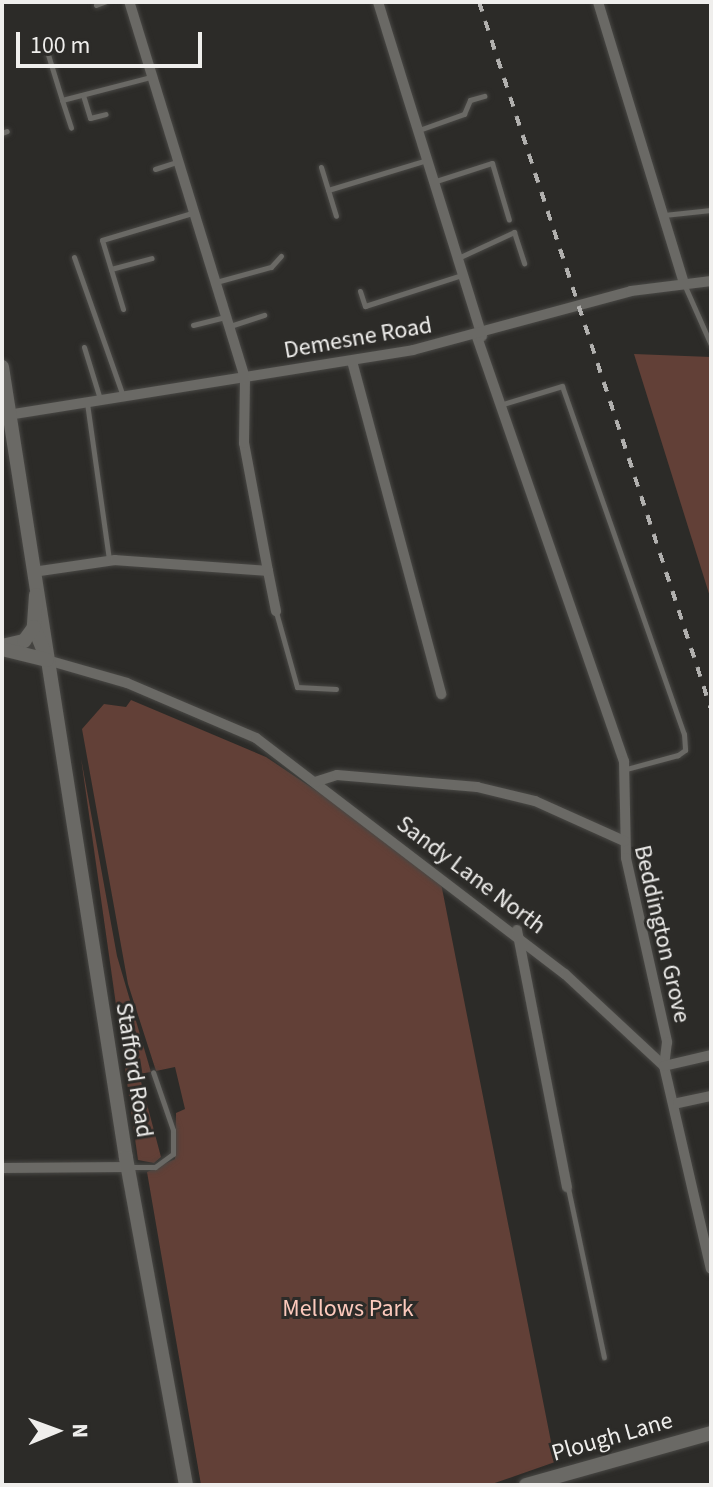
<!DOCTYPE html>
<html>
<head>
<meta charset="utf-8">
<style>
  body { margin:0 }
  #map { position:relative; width:713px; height:1487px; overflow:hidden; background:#2c2b28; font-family:"Source Sans 3",sans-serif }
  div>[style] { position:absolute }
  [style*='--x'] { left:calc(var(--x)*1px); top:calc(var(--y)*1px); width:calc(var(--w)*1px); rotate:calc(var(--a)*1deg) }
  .green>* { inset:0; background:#624037 }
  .roads { filter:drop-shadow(0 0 2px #494845) drop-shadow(0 0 2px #494845) }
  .service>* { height:5px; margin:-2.5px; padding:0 2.5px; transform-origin:2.5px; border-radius:2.5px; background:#6a6965 }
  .minor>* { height:10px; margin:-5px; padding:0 5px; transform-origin:5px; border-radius:5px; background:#6a6965 }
  .secondary>* { height:14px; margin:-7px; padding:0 7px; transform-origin:7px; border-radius:7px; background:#6a6965 }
  .rail>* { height:4px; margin-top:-2px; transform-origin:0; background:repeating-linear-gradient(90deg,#b1b0ae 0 10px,transparent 0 20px) }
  span { translate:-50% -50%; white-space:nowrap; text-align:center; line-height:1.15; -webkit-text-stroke:6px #2c2b28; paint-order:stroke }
  .street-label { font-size:24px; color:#efeeec }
  .park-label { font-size:24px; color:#fcc9bc }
  .frame { position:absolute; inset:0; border:4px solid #efeeec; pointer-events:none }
  .north { position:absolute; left:16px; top:1391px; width:80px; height:80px; -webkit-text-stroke:6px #2c2b28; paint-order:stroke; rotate:89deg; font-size:22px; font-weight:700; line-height:32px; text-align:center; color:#efeeec }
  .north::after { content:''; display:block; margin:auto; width:28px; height:36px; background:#efeeec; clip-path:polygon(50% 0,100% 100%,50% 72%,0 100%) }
  .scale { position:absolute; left:16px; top:32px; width:186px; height:36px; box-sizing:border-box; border:4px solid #efeeec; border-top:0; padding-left:10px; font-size:24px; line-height:28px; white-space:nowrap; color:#efeeec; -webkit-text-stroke:6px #2c2b28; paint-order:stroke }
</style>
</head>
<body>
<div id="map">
  <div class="green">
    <div style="clip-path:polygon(634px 354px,711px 357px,711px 600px)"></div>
    <div style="clip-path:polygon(131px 700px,266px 757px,439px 873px,555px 1462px,489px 1485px,201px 1485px,147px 1172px,175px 1159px,176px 1113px,185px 1109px,175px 1067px,156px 1071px,128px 984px,82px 729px,104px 704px,126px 707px)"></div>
    <div style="clip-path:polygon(81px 758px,117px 956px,151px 1072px,139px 1074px,161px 1157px,154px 1163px,138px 1160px)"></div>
  </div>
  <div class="roads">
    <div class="service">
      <div style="--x:96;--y:5;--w:9;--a:-21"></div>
      <div style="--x:46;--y:48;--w:54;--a:72.9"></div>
      <div style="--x:62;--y:100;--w:91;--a:-14.6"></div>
      <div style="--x:83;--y:95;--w:24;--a:73"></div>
      <div style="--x:90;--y:118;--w:16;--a:-14"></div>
      <div style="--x:62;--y:100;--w:29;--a:72"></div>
      <div style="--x:419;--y:130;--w:48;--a:-19.6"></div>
      <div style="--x:464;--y:114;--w:15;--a:-67"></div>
      <div style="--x:470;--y:100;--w:15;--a:-16"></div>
      <div style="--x:2;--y:133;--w:5;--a:-22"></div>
      <div style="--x:321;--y:167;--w:51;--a:73"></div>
      <div style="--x:155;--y:169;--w:23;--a:-18"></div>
      <div style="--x:436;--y:181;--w:59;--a:-17.8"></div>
      <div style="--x:492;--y:163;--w:59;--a:73.4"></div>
      <div style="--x:328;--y:190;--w:103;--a:-16.9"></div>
      <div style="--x:664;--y:215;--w:47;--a:-6.1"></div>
      <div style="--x:74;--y:257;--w:147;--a:70.6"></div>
      <div style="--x:458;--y:258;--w:62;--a:-24.9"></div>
      <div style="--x:514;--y:232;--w:33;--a:72"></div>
      <div style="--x:111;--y:269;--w:42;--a:-15"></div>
      <div style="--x:216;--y:282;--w:57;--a:-15.3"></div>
      <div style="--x:271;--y:267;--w:15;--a:-48"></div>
      <div style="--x:684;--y:284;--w:67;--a:66.1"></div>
      <div style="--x:360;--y:291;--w:16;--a:72"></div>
      <div style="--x:365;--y:306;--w:102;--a:-17.7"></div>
      <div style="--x:123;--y:309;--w:72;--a:-106.9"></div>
      <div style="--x:102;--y:240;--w:94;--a:-16.7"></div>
      <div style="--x:193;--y:325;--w:33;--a:-14"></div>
      <div style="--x:230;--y:326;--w:36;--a:-18"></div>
      <div style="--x:84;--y:347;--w:54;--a:72.9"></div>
      <div style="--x:87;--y:403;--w:159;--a:82"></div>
      <div style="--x:500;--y:405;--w:65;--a:-17"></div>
      <div style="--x:562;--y:386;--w:369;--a:70.7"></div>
      <div style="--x:684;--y:734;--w:16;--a:86"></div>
      <div style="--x:685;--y:750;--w:9;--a:144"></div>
      <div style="--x:678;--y:755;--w:54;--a:164.9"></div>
      <div style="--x:276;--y:612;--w:78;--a:74.4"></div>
      <div style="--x:297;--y:687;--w:39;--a:3"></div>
      <div style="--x:129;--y:1167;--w:26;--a:0"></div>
      <div style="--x:155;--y:1167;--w:22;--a:-36"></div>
      <div style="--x:173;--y:1154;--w:24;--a:-90"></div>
      <div style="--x:173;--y:1130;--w:61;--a:-109"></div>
      <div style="--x:568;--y:1188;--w:173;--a:78"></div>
    </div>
    <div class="minor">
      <div style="--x:378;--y:2;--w:350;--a:72.7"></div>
      <div style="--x:598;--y:2;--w:295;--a:73"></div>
      <div style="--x:477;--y:337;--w:449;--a:70.9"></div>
      <div style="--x:624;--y:761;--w:97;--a:88.8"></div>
      <div style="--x:626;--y:858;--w:189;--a:77.4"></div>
      <div style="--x:667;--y:1042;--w:24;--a:97"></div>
      <div style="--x:352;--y:361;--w:345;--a:75"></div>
      <div style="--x:8;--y:415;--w:410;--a:-9.1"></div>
      <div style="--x:413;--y:350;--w:226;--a:-15.1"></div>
      <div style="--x:631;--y:291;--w:81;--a:-7.1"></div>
      <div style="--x:268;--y:571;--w:41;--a:78.7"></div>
      <div style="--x:33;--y:572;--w:83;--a:-8.3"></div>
      <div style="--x:115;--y:560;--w:153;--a:4.1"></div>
      <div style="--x:268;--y:571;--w:130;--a:-100.6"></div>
      <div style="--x:244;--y:443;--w:65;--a:-89.1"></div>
      <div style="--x:245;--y:378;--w:393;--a:-107.1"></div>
      <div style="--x:47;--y:660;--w:83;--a:16"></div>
      <div style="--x:127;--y:683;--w:140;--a:23.1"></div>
      <div style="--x:256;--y:738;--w:389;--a:37.4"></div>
      <div style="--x:565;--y:974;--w:135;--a:42.9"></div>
      <div style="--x:664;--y:1066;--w:208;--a:77"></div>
      <div style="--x:315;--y:782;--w:23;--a:-18"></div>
      <div style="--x:337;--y:775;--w:141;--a:4.9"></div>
      <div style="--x:477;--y:787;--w:60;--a:13.6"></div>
      <div style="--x:535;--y:801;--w:98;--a:24.2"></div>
      <div style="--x:517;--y:930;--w:262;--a:79"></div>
      <div style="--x:664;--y:1066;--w:48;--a:-13.2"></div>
      <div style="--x:678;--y:1103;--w:34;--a:-12"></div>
      <div style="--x:2;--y:1168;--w:126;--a:-0.5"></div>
    </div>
    <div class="secondary">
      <div style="--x:2;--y:367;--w:801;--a:81.09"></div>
      <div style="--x:126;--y:1158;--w:332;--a:79.6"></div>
      <div style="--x:36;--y:595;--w:32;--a:94"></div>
      <div style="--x:34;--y:627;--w:35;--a:68"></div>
      <div style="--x:2;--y:646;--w:23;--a:-13"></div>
      <div style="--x:24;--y:641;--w:17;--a:-54"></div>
      <div style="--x:2;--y:649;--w:46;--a:13.7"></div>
      <div style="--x:526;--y:1485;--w:192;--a:-15.7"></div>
    </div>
  </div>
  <div class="rail">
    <div style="--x:479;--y:2;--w:744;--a:71.83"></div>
  </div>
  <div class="street-label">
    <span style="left:358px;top:338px;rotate:-10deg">Demesne Road</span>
    <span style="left:471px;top:875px;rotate:37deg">Sandy Lane North</span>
    <span style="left:662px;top:934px;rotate:77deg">Beddington Grove</span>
    <span style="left:134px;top:1070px;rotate:81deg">Stafford Road</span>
    <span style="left:612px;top:1437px;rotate:-16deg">Plough Lane</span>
  </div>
  <div class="park-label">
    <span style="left:348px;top:1309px">Mellows Park</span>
  </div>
  <div class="frame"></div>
  <div class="north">N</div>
  <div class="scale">100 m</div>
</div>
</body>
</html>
